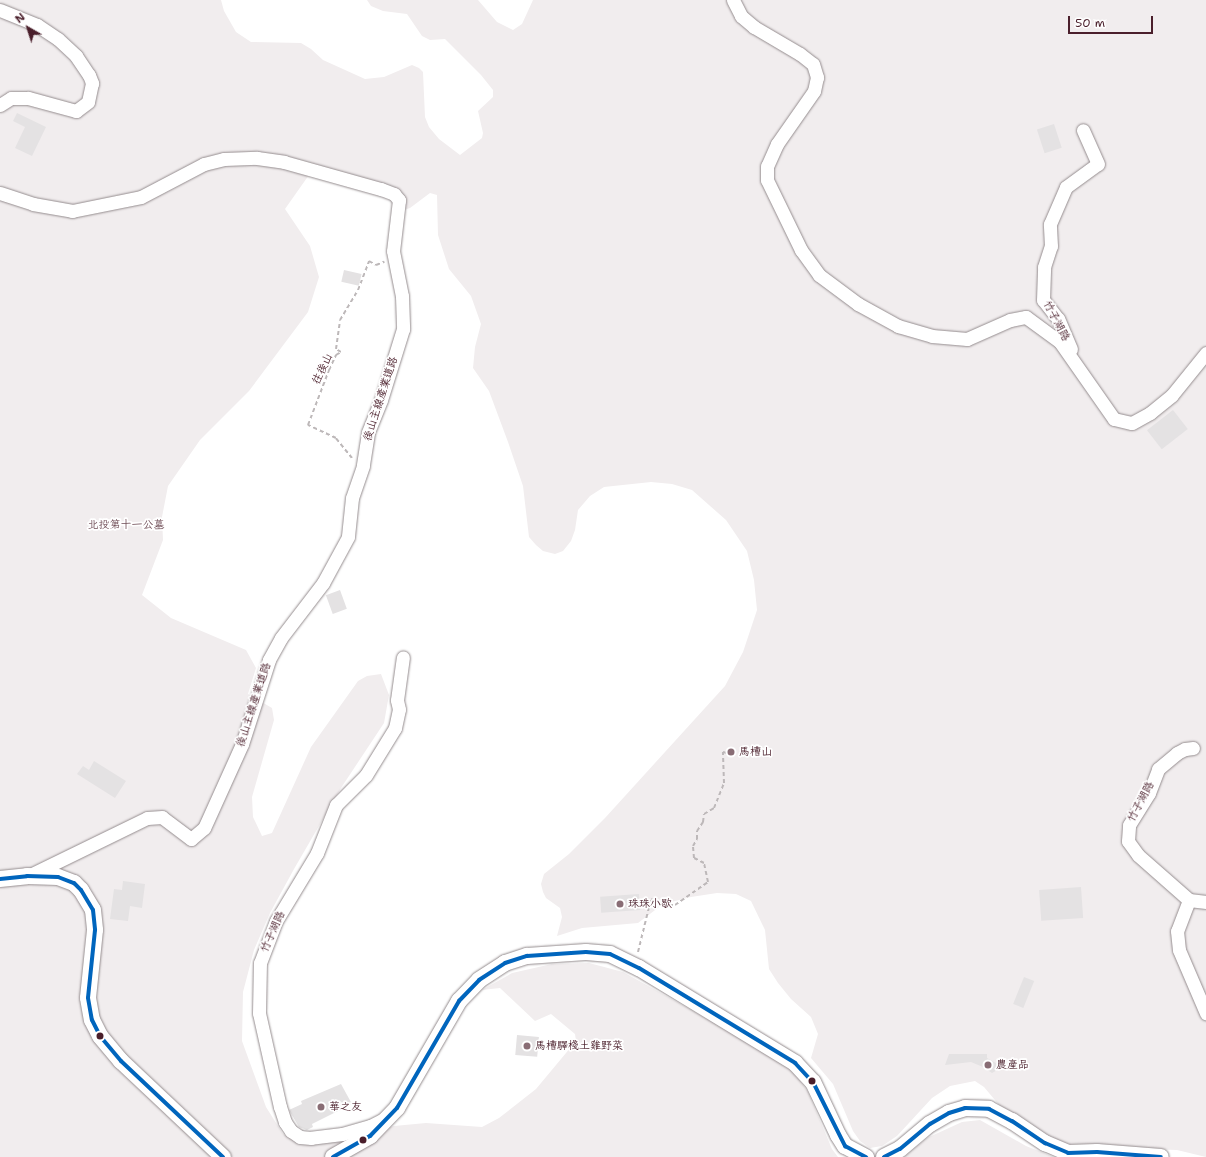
<!DOCTYPE html>
<html>
<head>
<meta charset="utf-8">
<style>
  body { margin:0 }
  #map { position:relative; width:1206px; height:1157px; overflow:hidden; background:#fff; font-family:"Shantell Sans","LXGW WenKai TC",sans-serif }
  div>[style] { position:absolute }
  [style*='--x'] { left:calc(var(--x)*1px); top:calc(var(--y)*1px); width:calc(var(--w)*1px); rotate:calc(var(--a)*1deg) }
  .built>* { inset:0; background:#f1edee }
  .building>* { inset:0; background:#e4e2e3; transform-origin:0 0 }
  .path>* { height:2px; margin-top:-1px; transform-origin:0; background:repeating-linear-gradient(90deg,#bdb8b9 0 4px,transparent 0 7px) }
  .roads { filter:drop-shadow(0 0 1px #948c8e) drop-shadow(0 0 1px #948c8e) }
  .minor>* { height:13px; margin:-6.5px; padding:0 6.5px; transform-origin:6.5px; border-radius:6.5px; background:#fff }
  .major>* { height:16px; margin:-8px; padding:0 8px; transform-origin:8px; border-radius:8px; background:#fff }
  .bus-1>* { height:4px; margin:-2px; padding:0 2px; transform-origin:2px; border-radius:2px; background:#0065bd }
  .dots>* { width:11px; height:11px; translate:-50% -50%; box-sizing:border-box; border:2px solid #fff; border-radius:50% }
  span { translate:-50% -50%; white-space:nowrap; text-align:center; line-height:1.15; -webkit-text-stroke:3.5px #fff; paint-order:stroke }
  .street-label { font-size:11px; color:#4a1f2b }
  .park-label { font-size:11px; color:#714f58 }
  .poi-label { font-size:11px; color:#4a1f2b }
  .left { translate:0 -50%; text-align:left }
  .north { position:absolute; left:8px; top:8px; width:40px; height:40px; -webkit-text-stroke:3px #fff; paint-order:stroke; rotate:321deg; font-size:11px; font-weight:700; line-height:16px; text-align:center; color:#4a1f2b }
  .north::after { content:''; display:block; margin:auto; width:14px; height:18px; background:#4a1f2b; clip-path:polygon(50% 0,100% 100%,50% 72%,0 100%) }
  .scale { position:absolute; left:1068px; top:16px; width:85px; height:18px; box-sizing:border-box; border:2px solid #4a1f2b; border-top:0; padding-left:5px; font-size:12px; line-height:14px; white-space:nowrap; color:#4a1f2b; -webkit-text-stroke:3px #fff; paint-order:stroke }
</style>
</head>
<body>
<div id="map">
  <div class="built">
    <div style="clip-path:polygon(0 0,221px 0,224px 11px,236px 32px,251px 42px,301px 43px,311px 49px,323px 60px,365px 79px,384px 77px,412px 65px,419px 68px,423px 72px,425px 117px,429px 127px,439px 139px,460px 155px,482px 138px,483px 133px,478px 111px,493px 97px,493px 90px,481px 75px,445px 39px,430px 40px,422px 36px,407px 14px,383px 11px,371px 6px,367px 0,478px 0,497px 22px,513px 30px,522px 24px,533px 0,1206px 0,1206px 1157px,1177px 1150px,1062px 1146px,1005px 1112px,984px 1087px,975px 1081px,950px 1086px,932px 1098px,897px 1136px,882px 1146px,870px 1148px,860px 1141px,853px 1131px,833px 1084px,811px 1058px,818px 1034px,811px 1017px,791px 999px,778px 983px,769px 969px,765px 930px,751px 901px,736px 894px,717px 893px,691px 897px,663px 904px,638px 923px,582px 928px,557px 936px,562px 917px,560px 908px,546px 898px,543px 892px,541px 884px,544px 874px,569px 854px,605px 818px,725px 686px,743px 652px,757px 610px,754px 580px,747px 551px,726px 520px,692px 490px,672px 484px,651px 482px,604px 487px,590px 496px,578px 510px,575px 530px,571px 541px,563px 551px,555px 554px,543px 551px,536px 545px,529px 537px,523px 486px,508px 442px,489px 391px,473px 368px,475px 347px,481px 324px,471px 296px,449px 269px,438px 235px,437px 195px,430px 193px,410px 208px,401px 211px,402px 203px,316px 165px,285px 209px,310px 246px,319px 277px,308px 312px,249px 391px,200px 440px,168px 486px,162px 517px,163px 540px,142px 595px,171px 618px,246px 650px,256px 668px,248px 694px,272px 708px,274px 720px,252px 797px,253px 817px,262px 836px,272px 833px,311px 747px,358px 681px,367px 676px,381px 674px,389px 695px,384px 723px,341px 788px,294px 869px,270px 913px,254px 950px,243px 992px,242px 1041px,266px 1107px,283px 1134px,303px 1144px,329px 1143px,394px 1126px,426px 1123px,482px 1127px,499px 1118px,536px 1089px,576px 1041px,575px 1034px,551px 1014px,535px 1021px,500px 988px,482px 990px,512px 973px,552px 964px,589px 963px,623px 972px,774px 1056px,796px 1075px,808px 1092px,832px 1149px,838px 1157px,0 1157px)"></div>
    <div style="clip-path:polygon(980px 1120px,1026px 1146px,1054px 1157px,904px 1157px,927px 1138px,962px 1122px)"></div>
  </div>
  <div class="building">
    <div style="clip-path:polygon(17px 113px,46px 127px,32px 156px,15px 148px,25px 127px,13px 121px)"></div>
    <div style="left:1054px;top:124px;width:25px;height:18px;rotate:72deg"></div>
    <div style="left:344px;top:270px;width:18px;height:12px;rotate:13deg"></div>
    <div style="left:1173px;top:410px;width:24px;height:33px;rotate:52deg"></div>
    <div style="left:340px;top:590px;width:20px;height:15px;rotate:70deg"></div>
    <div style="clip-path:polygon(94px 761px,126px 781px,115px 798px,77px 774px,83px 766px,89px 770px)"></div>
    <div style="clip-path:polygon(123px 881px,145px 884px,142px 908px,130px 906px,128px 921px,110px 919px,114px 889px,122px 890px)"></div>
    <div style="left:1081px;top:887px;width:31px;height:42px;rotate:86deg"></div>
    <div style="left:639px;top:894px;width:16px;height:39px;rotate:86deg"></div>
    <div style="left:1024px;top:977px;width:11px;height:29px;rotate:22deg"></div>
    <div style="left:517px;top:1035px;width:22px;height:20px;rotate:5deg"></div>
    <div style="clip-path:polygon(949px 1054px,987px 1054px,987px 1058px,1003px 1067px,992px 1073px,983px 1067px,971px 1062px,945px 1065px)"></div>
    <div style="clip-path:polygon(341px 1084px,352px 1104px,312px 1124px,313px 1127px,307px 1130px,299px 1127px,289px 1110px,302px 1104px,301px 1101px)"></div>
  </div>
  <div class="path">
    <div style="--x:352;--y:458;--w:26;--a:-129"></div>
    <div style="--x:336;--y:438;--w:31;--a:-155"></div>
    <div style="--x:308;--y:425;--w:59;--a:-69.1"></div>
    <div style="--x:329;--y:370;--w:17;--a:-65"></div>
    <div style="--x:336;--y:355;--w:6;--a:-31"></div>
    <div style="--x:341;--y:352;--w:6;--a:-149"></div>
    <div style="--x:336;--y:349;--w:29;--a:-82"></div>
    <div style="--x:340;--y:320;--w:35;--a:-59"></div>
    <div style="--x:358;--y:290;--w:31;--a:-69"></div>
    <div style="--x:369;--y:261;--w:8;--a:30"></div>
    <div style="--x:376;--y:265;--w:9;--a:-21"></div>
    <div style="--x:638;--y:952;--w:55;--a:-76.2"></div>
    <div style="--x:651;--y:899;--w:13;--a:29"></div>
    <div style="--x:662;--y:905;--w:13;--a:0"></div>
    <div style="--x:675;--y:905;--w:40;--a:-34.9"></div>
    <div style="--x:708;--y:882;--w:19;--a:-102"></div>
    <div style="--x:704;--y:863;--w:11;--a:-153"></div>
    <div style="--x:694;--y:858;--w:12;--a:-95"></div>
    <div style="--x:693;--y:846;--w:8;--a:-60"></div>
    <div style="--x:697;--y:839;--w:8;--a:-90"></div>
    <div style="--x:697;--y:831;--w:11;--a:-56"></div>
    <div style="--x:703;--y:822;--w:8;--a:-83"></div>
    <div style="--x:704;--y:814;--w:12;--a:-31"></div>
    <div style="--x:714;--y:808;--w:27;--a:-68"></div>
    <div style="--x:724;--y:783;--w:31;--a:-92"></div>
    <div style="--x:723;--y:752;--w:4;--a:14"></div>
  </div>
  <div class="roads">
    <div class="minor">
      <div style="--x:733;--y:0;--w:18;--a:63"></div>
      <div style="--x:741;--y:16;--w:17;--a:40"></div>
      <div style="--x:754;--y:27;--w:53;--a:30.4"></div>
      <div style="--x:800;--y:54;--w:16;--a:38"></div>
      <div style="--x:813;--y:64;--w:14;--a:73"></div>
      <div style="--x:817;--y:77;--w:14;--a:102"></div>
      <div style="--x:814;--y:91;--w:65;--a:124.9"></div>
      <div style="--x:777;--y:144;--w:24;--a:114"></div>
      <div style="--x:767;--y:166;--w:14;--a:90"></div>
      <div style="--x:767;--y:180;--w:78;--a:64.1"></div>
      <div style="--x:801;--y:250;--w:31;--a:54"></div>
      <div style="--x:819;--y:275;--w:49;--a:36.6"></div>
      <div style="--x:858;--y:304;--w:46;--a:28.8"></div>
      <div style="--x:898;--y:326;--w:35;--a:16"></div>
      <div style="--x:932;--y:336;--w:35;--a:5"></div>
      <div style="--x:967;--y:339;--w:47;--a:-23.8"></div>
      <div style="--x:1010;--y:320;--w:16;--a:-11"></div>
      <div style="--x:1026;--y:317;--w:42;--a:36.3"></div>
      <div style="--x:1060;--y:342;--w:94;--a:55"></div>
      <div style="--x:1114;--y:419;--w:18;--a:13"></div>
      <div style="--x:1132;--y:423;--w:21;--a:-29"></div>
      <div style="--x:1150;--y:413;--w:28;--a:-39"></div>
      <div style="--x:1172;--y:395;--w:54;--a:-51"></div>
      <div style="--x:0;--y:10;--w:40;--a:22"></div>
      <div style="--x:37;--y:25;--w:25;--a:34"></div>
      <div style="--x:58;--y:39;--w:25;--a:43"></div>
      <div style="--x:76;--y:56;--w:23;--a:56"></div>
      <div style="--x:89;--y:75;--w:9;--a:69"></div>
      <div style="--x:92;--y:83;--w:19;--a:102"></div>
      <div style="--x:88;--y:102;--w:15;--a:143"></div>
      <div style="--x:76;--y:111;--w:50;--a:-164.8"></div>
      <div style="--x:28;--y:98;--w:17;--a:180"></div>
      <div style="--x:11;--y:98;--w:13;--a:148"></div>
      <div style="--x:0;--y:193;--w:35;--a:18"></div>
      <div style="--x:33;--y:204;--w:40;--a:10"></div>
      <div style="--x:72;--y:211;--w:70;--a:-11.5"></div>
      <div style="--x:141;--y:197;--w:71;--a:-27.6"></div>
      <div style="--x:204;--y:164;--w:21;--a:-14"></div>
      <div style="--x:224;--y:159;--w:33;--a:-2"></div>
      <div style="--x:257;--y:158;--w:27;--a:8"></div>
      <div style="--x:284;--y:162;--w:101;--a:15.6"></div>
      <div style="--x:381;--y:189;--w:14;--a:21"></div>
      <div style="--x:394;--y:194;--w:8;--a:50"></div>
      <div style="--x:399;--y:200;--w:51;--a:96.7"></div>
      <div style="--x:393;--y:251;--w:46;--a:78.7"></div>
      <div style="--x:402;--y:296;--w:33;--a:88"></div>
      <div style="--x:403;--y:329;--w:74;--a:107.2"></div>
      <div style="--x:381;--y:400;--w:35;--a:112"></div>
      <div style="--x:368;--y:433;--w:33;--a:99"></div>
      <div style="--x:363;--y:466;--w:34;--a:109"></div>
      <div style="--x:352;--y:498;--w:39;--a:96"></div>
      <div style="--x:348;--y:537;--w:52;--a:118.5"></div>
      <div style="--x:323;--y:583;--w:69;--a:127.4"></div>
      <div style="--x:281;--y:638;--w:25;--a:119"></div>
      <div style="--x:269;--y:660;--w:88;--a:107.8"></div>
      <div style="--x:242;--y:744;--w:92;--a:114.3"></div>
      <div style="--x:204;--y:828;--w:17;--a:140"></div>
      <div style="--x:191;--y:839;--w:36;--a:-143"></div>
      <div style="--x:162;--y:817;--w:15;--a:176"></div>
      <div style="--x:147;--y:818;--w:132;--a:154"></div>
      <div style="--x:1071;--y:349;--w:33;--a:-113"></div>
      <div style="--x:1058;--y:319;--w:24;--a:-128"></div>
      <div style="--x:1043;--y:300;--w:33;--a:-88"></div>
      <div style="--x:1044;--y:267;--w:22;--a:-72"></div>
      <div style="--x:1051;--y:246;--w:22;--a:-93"></div>
      <div style="--x:1050;--y:224;--w:40;--a:-66.6"></div>
      <div style="--x:1066;--y:187;--w:39;--a:-36"></div>
      <div style="--x:1098;--y:164;--w:37;--a:-114"></div>
      <div style="--x:1189;--y:900;--w:68;--a:-138.6"></div>
      <div style="--x:1138;--y:855;--w:17;--a:-126"></div>
      <div style="--x:1128;--y:841;--w:16;--a:-86"></div>
      <div style="--x:1129;--y:825;--w:38;--a:-58"></div>
      <div style="--x:1149;--y:793;--w:26;--a:-69"></div>
      <div style="--x:1158;--y:769;--w:25;--a:-40"></div>
      <div style="--x:1177;--y:753;--w:9;--a:-27"></div>
      <div style="--x:1185;--y:749;--w:8;--a:-7"></div>
      <div style="--x:1206;--y:902;--w:17;--a:-173"></div>
      <div style="--x:1189;--y:900;--w:33;--a:111"></div>
      <div style="--x:1177;--y:931;--w:19;--a:84"></div>
      <div style="--x:1179;--y:950;--w:69;--a:66.8"></div>
      <div style="--x:384;--y:1119;--w:16;--a:153"></div>
      <div style="--x:370;--y:1126;--w:29;--a:164"></div>
      <div style="--x:342;--y:1134;--w:31;--a:173"></div>
      <div style="--x:311;--y:1138;--w:11;--a:-175"></div>
      <div style="--x:300;--y:1137;--w:11;--a:-146"></div>
      <div style="--x:291;--y:1131;--w:11;--a:-124"></div>
      <div style="--x:285;--y:1122;--w:16;--a:-108"></div>
      <div style="--x:280;--y:1107;--w:96;--a:-102.6"></div>
      <div style="--x:259;--y:1013;--w:50;--a:-88.9"></div>
      <div style="--x:260;--y:963;--w:45;--a:-69.1"></div>
      <div style="--x:276;--y:921;--w:79;--a:-58.9"></div>
      <div style="--x:317;--y:853;--w:52;--a:-68.4"></div>
      <div style="--x:336;--y:805;--w:42;--a:-45"></div>
      <div style="--x:366;--y:775;--w:55;--a:-58.3"></div>
      <div style="--x:395;--y:728;--w:19;--a:-78"></div>
      <div style="--x:399;--y:709;--w:9;--a:-103"></div>
      <div style="--x:397;--y:700;--w:43;--a:-82.1"></div>
    </div>
    <div class="major">
      <div style="--x:0;--y:879;--w:27;--a:-6"></div>
      <div style="--x:27;--y:876;--w:31;--a:2"></div>
      <div style="--x:58;--y:877;--w:17;--a:21"></div>
      <div style="--x:74;--y:883;--w:10;--a:45"></div>
      <div style="--x:81;--y:890;--w:23;--a:59"></div>
      <div style="--x:93;--y:910;--w:20;--a:84"></div>
      <div style="--x:95;--y:930;--w:68;--a:95.9"></div>
      <div style="--x:88;--y:998;--w:22;--a:80"></div>
      <div style="--x:92;--y:1020;--w:18;--a:63"></div>
      <div style="--x:100;--y:1036;--w:33;--a:50"></div>
      <div style="--x:121;--y:1061;--w:140;--a:43.3"></div>
      <div style="--x:333;--y:1157;--w:43;--a:-29.6"></div>
      <div style="--x:370;--y:1136;--w:39;--a:-46"></div>
      <div style="--x:397;--y:1108;--w:124;--a:-59.9"></div>
      <div style="--x:459;--y:1001;--w:29;--a:-46"></div>
      <div style="--x:479;--y:980;--w:31;--a:-33"></div>
      <div style="--x:505;--y:963;--w:23;--a:-18"></div>
      <div style="--x:527;--y:956;--w:59;--a:-3.9"></div>
      <div style="--x:586;--y:952;--w:24;--a:5"></div>
      <div style="--x:610;--y:954;--w:32;--a:26"></div>
      <div style="--x:639;--y:968;--w:183;--a:31.3"></div>
      <div style="--x:795;--y:1063;--w:26;--a:47"></div>
      <div style="--x:813;--y:1082;--w:59;--a:64.7"></div>
      <div style="--x:838;--y:1135;--w:13;--a:58"></div>
      <div style="--x:845;--y:1146;--w:24;--a:28"></div>
      <div style="--x:884;--y:1157;--w:18;--a:-27"></div>
      <div style="--x:900;--y:1149;--w:39;--a:-40"></div>
      <div style="--x:930;--y:1124;--w:22;--a:-30"></div>
      <div style="--x:949;--y:1113;--w:17;--a:-17"></div>
      <div style="--x:965;--y:1108;--w:24;--a:2"></div>
      <div style="--x:989;--y:1109;--w:26;--a:28"></div>
      <div style="--x:1012;--y:1121;--w:40;--a:34"></div>
      <div style="--x:1045;--y:1143;--w:25;--a:23"></div>
      <div style="--x:1068;--y:1153;--w:29;--a:-2"></div>
      <div style="--x:1097;--y:1152;--w:64;--a:4.5"></div>
    </div>
  </div>
  <div class="bus-1">
    <div style="--x:0;--y:879;--w:27;--a:-6"></div>
    <div style="--x:27;--y:876;--w:31;--a:2"></div>
    <div style="--x:58;--y:877;--w:17;--a:21"></div>
    <div style="--x:74;--y:883;--w:10;--a:45"></div>
    <div style="--x:81;--y:890;--w:23;--a:59"></div>
    <div style="--x:93;--y:910;--w:20;--a:84"></div>
    <div style="--x:95;--y:930;--w:68;--a:95.9"></div>
    <div style="--x:88;--y:998;--w:22;--a:80"></div>
    <div style="--x:92;--y:1020;--w:18;--a:63"></div>
    <div style="--x:100;--y:1036;--w:33;--a:50"></div>
    <div style="--x:121;--y:1061;--w:140;--a:43.3"></div>
    <div style="--x:333;--y:1157;--w:43;--a:-29.6"></div>
    <div style="--x:370;--y:1136;--w:39;--a:-46"></div>
    <div style="--x:397;--y:1108;--w:124;--a:-59.9"></div>
    <div style="--x:459;--y:1001;--w:29;--a:-46"></div>
    <div style="--x:479;--y:980;--w:31;--a:-33"></div>
    <div style="--x:505;--y:963;--w:23;--a:-18"></div>
    <div style="--x:527;--y:956;--w:59;--a:-3.9"></div>
    <div style="--x:586;--y:952;--w:24;--a:5"></div>
    <div style="--x:610;--y:954;--w:32;--a:26"></div>
    <div style="--x:639;--y:968;--w:183;--a:31.3"></div>
    <div style="--x:795;--y:1063;--w:26;--a:47"></div>
    <div style="--x:813;--y:1082;--w:72;--a:63.4"></div>
    <div style="--x:845;--y:1146;--w:24;--a:28"></div>
    <div style="--x:884;--y:1157;--w:18;--a:-27"></div>
    <div style="--x:900;--y:1149;--w:39;--a:-40"></div>
    <div style="--x:930;--y:1124;--w:22;--a:-30"></div>
    <div style="--x:949;--y:1113;--w:17;--a:-17"></div>
    <div style="--x:965;--y:1108;--w:24;--a:2"></div>
    <div style="--x:989;--y:1109;--w:26;--a:28"></div>
    <div style="--x:1012;--y:1121;--w:40;--a:34"></div>
    <div style="--x:1045;--y:1143;--w:25;--a:23"></div>
    <div style="--x:1068;--y:1153;--w:29;--a:-2"></div>
    <div style="--x:1097;--y:1152;--w:64;--a:4.5"></div>
  </div>
  <div class="dots">
    <div style="left:731px;top:752px;background:#896d75"></div>
    <div style="left:620px;top:904px;background:#896d75"></div>
    <div style="left:100px;top:1036px;background:#4a1f2b"></div>
    <div style="left:527px;top:1046px;background:#896d75"></div>
    <div style="left:988px;top:1065px;background:#896d75"></div>
    <div style="left:812px;top:1081px;background:#4a1f2b"></div>
    <div style="left:321px;top:1107px;background:#896d75"></div>
    <div style="left:363px;top:1140px;background:#4a1f2b"></div>
  </div>
  <div class="street-label">
    <span style="left:1056px;top:321px;rotate:62deg">竹子湖路</span>
    <span style="left:323px;top:369px;rotate:-64deg">往後山</span>
    <span style="left:381px;top:399px;rotate:-72deg">後山主線產業道路</span>
    <span style="left:254px;top:705px;rotate:-72deg">後山主線產業道路</span>
    <span style="left:1141px;top:802px;rotate:-62deg">竹子湖路</span>
    <span style="left:273px;top:932px;rotate:-66deg">竹子湖路</span>
  </div>
  <div class="park-label">
    <span style="left:126px;top:525px">北投第十一公墓</span>
  </div>
  <div class="poi-label">
    <span class="left" style="left:739px;top:752px">馬槽山</span>
    <span class="left" style="left:628px;top:904px">珠珠小歇</span>
    <span class="left" style="left:535px;top:1046px">馬槽驛棧土雞野菜</span>
    <span class="left" style="left:996px;top:1065px">農產品</span>
    <span class="left" style="left:329px;top:1107px">華之友</span>
  </div>
  <div class="north">N</div>
  <div class="scale">50 m</div>
</div>
</body>
</html>
